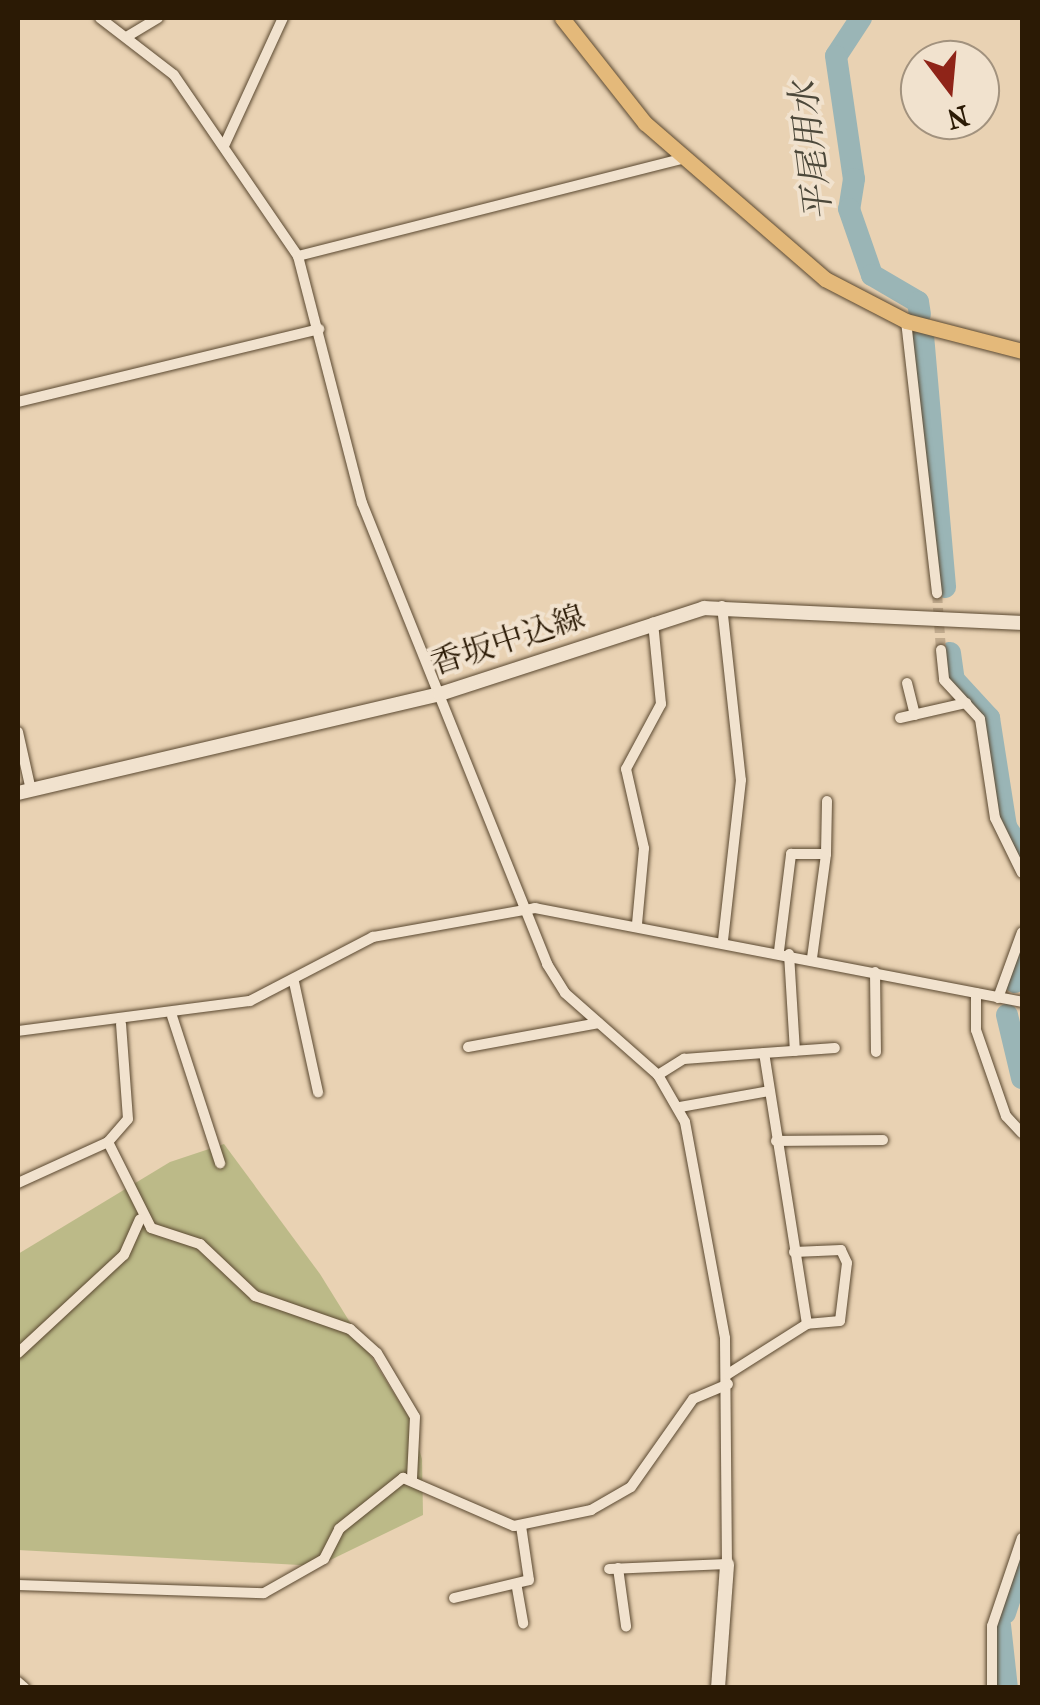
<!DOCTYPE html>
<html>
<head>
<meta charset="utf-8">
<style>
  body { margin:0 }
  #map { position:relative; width:1040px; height:1705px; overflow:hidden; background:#e9d2b3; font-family:"IM FELL French Canon","Noto Serif JP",serif }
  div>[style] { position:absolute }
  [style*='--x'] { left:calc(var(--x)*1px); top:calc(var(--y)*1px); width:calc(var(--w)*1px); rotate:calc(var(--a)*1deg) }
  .green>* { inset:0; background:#bcba88 }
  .river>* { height:22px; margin:-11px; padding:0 11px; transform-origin:11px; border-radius:11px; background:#9ab5b6 }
  .street-tunnel>* { height:10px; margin-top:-5px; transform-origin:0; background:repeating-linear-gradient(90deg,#c3ad90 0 10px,transparent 0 15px) }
  .roads { filter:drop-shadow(0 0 2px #5a4830) drop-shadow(0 0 2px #5a4830) }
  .street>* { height:10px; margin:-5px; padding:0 5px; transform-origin:5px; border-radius:5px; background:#f1e2ce }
  .secondary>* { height:14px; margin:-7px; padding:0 7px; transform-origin:7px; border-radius:7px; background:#f1e2ce }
  .primary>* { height:15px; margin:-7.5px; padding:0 7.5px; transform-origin:7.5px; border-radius:7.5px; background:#e4b97a }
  span { translate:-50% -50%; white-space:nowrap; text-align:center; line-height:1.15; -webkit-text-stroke:8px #f1e2ce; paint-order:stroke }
  .street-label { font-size:32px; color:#2b1a05 }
  .water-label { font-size:35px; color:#4c483a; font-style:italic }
  .frame { position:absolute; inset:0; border:20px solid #2b1a05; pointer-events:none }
  .north { position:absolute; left:900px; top:40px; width:100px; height:100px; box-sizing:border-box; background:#f1e2ce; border:2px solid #a2927e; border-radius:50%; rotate:164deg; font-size:28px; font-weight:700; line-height:40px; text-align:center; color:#2b1a05 }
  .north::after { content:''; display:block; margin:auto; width:35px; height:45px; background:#8f2418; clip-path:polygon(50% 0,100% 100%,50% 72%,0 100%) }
</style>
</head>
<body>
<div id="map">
  <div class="green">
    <div style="clip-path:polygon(224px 1144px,320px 1274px,410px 1419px,422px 1459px,423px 1515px,318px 1566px,18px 1550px,18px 1254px,170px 1162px)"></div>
  </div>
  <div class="river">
    <div style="--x:861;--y:18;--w:45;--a:123.3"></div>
    <div style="--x:836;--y:56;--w:124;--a:81.7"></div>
    <div style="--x:854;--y:179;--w:30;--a:99"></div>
    <div style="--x:849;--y:209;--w:70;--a:70.8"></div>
    <div style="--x:872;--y:275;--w:53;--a:30.4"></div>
    <div style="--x:918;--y:302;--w:12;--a:81"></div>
    <div style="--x:923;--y:335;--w:253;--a:85"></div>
    <div style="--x:950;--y:653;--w:27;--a:82"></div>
    <div style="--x:954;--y:680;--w:52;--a:47.4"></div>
    <div style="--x:989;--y:718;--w:110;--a:81.1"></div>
    <div style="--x:1006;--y:827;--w:29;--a:56"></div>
    <div style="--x:1015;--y:982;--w:28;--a:-75"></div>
    <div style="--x:1007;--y:1015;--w:65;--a:76.6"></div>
    <div style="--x:1005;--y:1613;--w:54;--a:-71.6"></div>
    <div style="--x:1000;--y:1625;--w:63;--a:83.7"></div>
  </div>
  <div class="street-tunnel">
    <div style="--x:937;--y:593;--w:57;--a:86"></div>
  </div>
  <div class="roads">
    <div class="street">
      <div style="--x:100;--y:18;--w:93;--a:37.6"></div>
      <div style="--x:174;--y:75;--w:219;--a:55.6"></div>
      <div style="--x:298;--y:256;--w:255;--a:75.5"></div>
      <div style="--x:362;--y:503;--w:497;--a:68.1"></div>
      <div style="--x:547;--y:964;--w:34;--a:58"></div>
      <div style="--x:565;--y:993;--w:124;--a:41.4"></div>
      <div style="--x:658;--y:1075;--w:54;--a:60.1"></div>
      <div style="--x:685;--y:1122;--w:220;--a:79.5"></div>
      <div style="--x:725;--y:1338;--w:226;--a:89.5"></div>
      <div style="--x:727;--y:1564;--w:118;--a:177.6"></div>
      <div style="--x:128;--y:36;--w:35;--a:-31"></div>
      <div style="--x:224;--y:146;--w:141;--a:-65.3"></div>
      <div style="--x:298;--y:256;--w:400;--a:-14.2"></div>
      <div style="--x:906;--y:321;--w:274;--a:83.5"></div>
      <div style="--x:18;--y:402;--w:310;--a:-13.6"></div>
      <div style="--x:722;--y:606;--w:175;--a:83.8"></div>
      <div style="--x:741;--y:780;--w:161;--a:96.4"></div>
      <div style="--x:941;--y:650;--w:30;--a:84"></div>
      <div style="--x:944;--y:680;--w:53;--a:47.3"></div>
      <div style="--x:980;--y:719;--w:100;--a:81.4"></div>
      <div style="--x:995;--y:818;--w:61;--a:63.9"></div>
      <div style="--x:907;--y:683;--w:33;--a:76"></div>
      <div style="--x:900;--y:718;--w:68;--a:-12.8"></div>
      <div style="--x:18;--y:732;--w:59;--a:77.4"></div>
      <div style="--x:637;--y:924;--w:76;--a:-84.7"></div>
      <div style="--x:644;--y:848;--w:81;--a:-102.8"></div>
      <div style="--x:626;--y:769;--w:74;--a:-61.7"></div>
      <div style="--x:661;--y:704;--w:82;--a:-95.6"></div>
      <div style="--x:779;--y:951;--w:98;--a:-82.9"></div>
      <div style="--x:791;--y:854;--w:35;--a:0"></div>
      <div style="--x:826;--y:854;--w:53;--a:-88.9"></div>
      <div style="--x:789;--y:954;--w:97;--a:86.5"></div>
      <div style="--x:812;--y:958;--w:105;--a:-82.3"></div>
      <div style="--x:875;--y:972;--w:80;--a:89.3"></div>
      <div style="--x:294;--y:982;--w:113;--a:77.7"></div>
      <div style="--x:976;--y:993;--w:37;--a:90"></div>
      <div style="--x:976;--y:1030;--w:91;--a:70.8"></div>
      <div style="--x:1006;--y:1116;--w:23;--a:47"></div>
      <div style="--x:998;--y:998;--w:70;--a:-70"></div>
      <div style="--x:172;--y:1016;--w:155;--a:71.9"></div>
      <div style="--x:18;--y:1031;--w:234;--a:-7.4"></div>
      <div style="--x:250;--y:1001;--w:139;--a:-27.5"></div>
      <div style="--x:373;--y:937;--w:165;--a:-10.1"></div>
      <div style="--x:535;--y:908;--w:496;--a:10.9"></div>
      <div style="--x:468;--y:1047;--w:133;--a:-10.4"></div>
      <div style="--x:658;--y:1075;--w:31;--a:-32"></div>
      <div style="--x:684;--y:1059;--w:80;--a:-4.3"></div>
      <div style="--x:680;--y:1107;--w:90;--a:-10.2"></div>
      <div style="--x:776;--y:1141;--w:107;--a:-0.5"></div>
      <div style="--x:108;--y:1142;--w:96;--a:63.4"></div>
      <div style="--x:151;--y:1228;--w:52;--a:18.1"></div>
      <div style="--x:200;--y:1244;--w:76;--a:43.4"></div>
      <div style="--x:255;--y:1296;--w:101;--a:19.2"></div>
      <div style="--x:350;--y:1329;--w:36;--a:42"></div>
      <div style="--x:377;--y:1353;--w:74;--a:59.3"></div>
      <div style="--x:415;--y:1417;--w:62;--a:92.8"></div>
      <div style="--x:18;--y:1183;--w:99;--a:-24.5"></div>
      <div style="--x:108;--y:1142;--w:30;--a:-49"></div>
      <div style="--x:128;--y:1119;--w:95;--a:-94.2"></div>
      <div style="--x:794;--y:1252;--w:47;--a:-2.4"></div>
      <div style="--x:841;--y:1250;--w:14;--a:65"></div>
      <div style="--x:847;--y:1263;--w:58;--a:96.9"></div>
      <div style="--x:840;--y:1321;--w:33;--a:175"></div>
      <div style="--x:18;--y:1353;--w:144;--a:-42.8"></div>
      <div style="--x:124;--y:1255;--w:39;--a:-66"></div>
      <div style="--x:728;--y:1374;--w:93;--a:-32.3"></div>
      <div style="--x:807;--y:1324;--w:274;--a:-99"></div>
      <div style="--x:764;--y:1053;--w:71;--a:-4"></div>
      <div style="--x:618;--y:1568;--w:59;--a:82.1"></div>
      <div style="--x:18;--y:1585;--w:246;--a:1.9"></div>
      <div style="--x:264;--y:1593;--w:69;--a:-29.5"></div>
      <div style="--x:324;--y:1559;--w:34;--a:-63"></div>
      <div style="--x:339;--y:1529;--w:82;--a:-38.6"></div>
      <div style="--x:403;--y:1478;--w:121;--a:23.4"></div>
      <div style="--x:514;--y:1526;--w:79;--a:-11.7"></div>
      <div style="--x:591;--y:1510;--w:46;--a:-29.9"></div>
      <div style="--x:631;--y:1487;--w:108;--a:-54.8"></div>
      <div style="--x:693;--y:1399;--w:38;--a:-23"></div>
      <div style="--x:517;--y:1588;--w:36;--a:80"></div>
      <div style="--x:454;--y:1598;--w:77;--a:-13.5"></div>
      <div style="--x:529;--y:1580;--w:55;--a:-98.4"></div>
      <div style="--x:18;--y:1682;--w:9;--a:41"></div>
      <div style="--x:992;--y:1688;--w:62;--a:-90"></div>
      <div style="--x:992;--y:1626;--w:93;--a:-71.2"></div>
    </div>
    <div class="secondary">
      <div style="--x:18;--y:793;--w:433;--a:-13.2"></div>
      <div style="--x:440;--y:694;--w:278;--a:-18"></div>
      <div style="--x:704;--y:608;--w:318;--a:2.7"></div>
      <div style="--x:718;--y:1688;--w:124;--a:-85.8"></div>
    </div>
    <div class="primary">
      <div style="--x:562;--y:18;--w:134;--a:51.7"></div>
      <div style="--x:645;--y:123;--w:238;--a:40.9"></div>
      <div style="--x:825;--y:279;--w:91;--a:27.4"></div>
      <div style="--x:906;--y:321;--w:120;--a:14.5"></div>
    </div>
  </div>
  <div class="street-label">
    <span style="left:508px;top:641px;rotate:-18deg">香坂中込線</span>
  </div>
  <div class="water-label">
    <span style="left:812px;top:151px;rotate:-97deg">平尾用水</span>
  </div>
  <div class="frame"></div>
  <div class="north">N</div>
</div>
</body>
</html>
